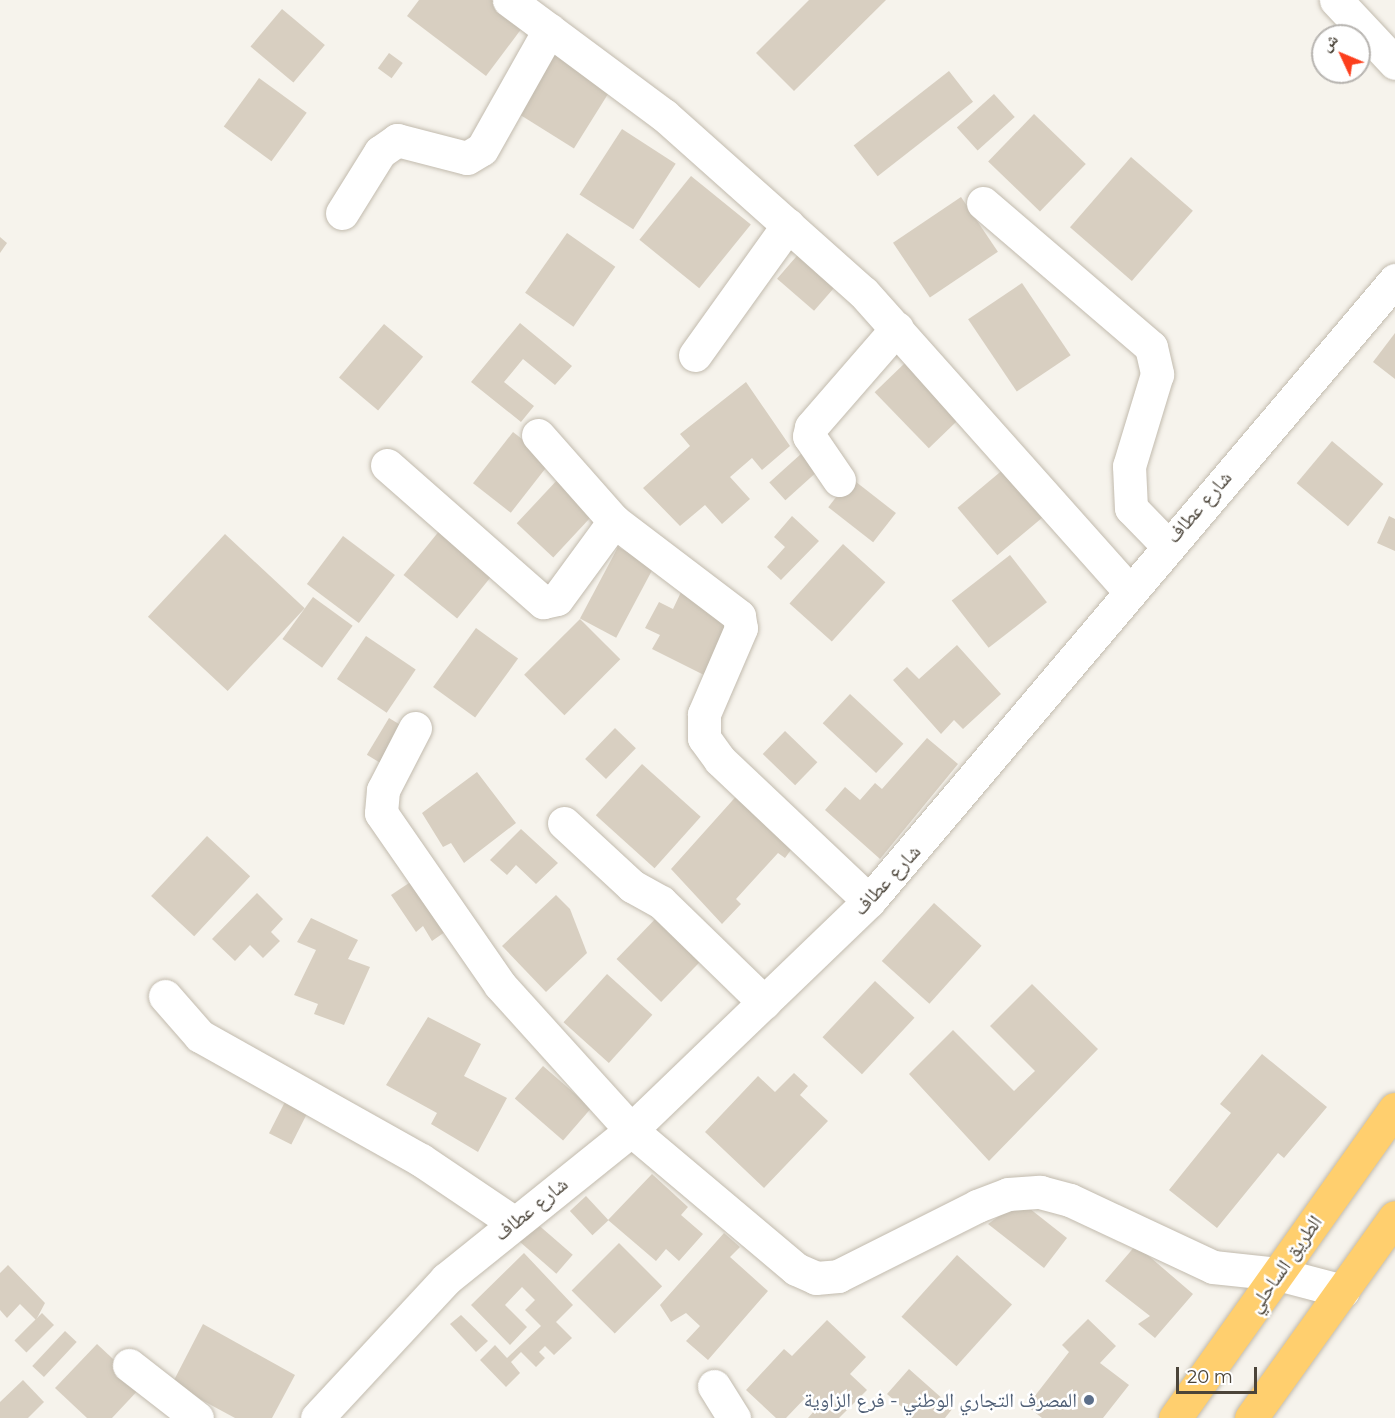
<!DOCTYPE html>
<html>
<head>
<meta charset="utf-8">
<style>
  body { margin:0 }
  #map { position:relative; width:1395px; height:1418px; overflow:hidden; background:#f6f3ec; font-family:Montserrat,"Noto Naskh Arabic",sans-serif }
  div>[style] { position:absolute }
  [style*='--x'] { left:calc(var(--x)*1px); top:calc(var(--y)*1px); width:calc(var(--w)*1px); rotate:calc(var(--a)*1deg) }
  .building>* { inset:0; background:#d8cfc1; transform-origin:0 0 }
  .roads { filter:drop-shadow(0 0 2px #c2bbae) drop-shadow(0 0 2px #c2bbae) }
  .minor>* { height:33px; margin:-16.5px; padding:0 16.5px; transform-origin:16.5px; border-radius:16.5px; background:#fff }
  .highway>* { height:33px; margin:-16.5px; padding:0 16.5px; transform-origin:16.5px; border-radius:16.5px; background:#ffcf6e }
  .dots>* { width:16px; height:16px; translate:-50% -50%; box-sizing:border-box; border:3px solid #fff; border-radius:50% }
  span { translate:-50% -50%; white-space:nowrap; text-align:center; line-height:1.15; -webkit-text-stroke:5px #fff; paint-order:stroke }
  .street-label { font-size:20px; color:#4b4439 }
  .service-label { font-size:20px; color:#4e5e75 }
  .right { translate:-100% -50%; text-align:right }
  .north { position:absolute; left:1311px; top:24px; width:60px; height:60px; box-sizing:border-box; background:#fff; border:2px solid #b7b4b0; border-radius:50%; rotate:314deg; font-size:16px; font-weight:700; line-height:24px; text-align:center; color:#4b4439 }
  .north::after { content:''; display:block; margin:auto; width:21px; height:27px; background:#fc3f1d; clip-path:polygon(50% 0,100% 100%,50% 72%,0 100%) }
  .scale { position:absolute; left:1176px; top:1367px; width:81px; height:27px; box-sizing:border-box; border:3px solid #4b4439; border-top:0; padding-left:8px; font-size:18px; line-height:21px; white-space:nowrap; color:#4b4439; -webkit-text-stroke:4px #fff; paint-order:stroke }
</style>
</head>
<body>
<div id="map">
  <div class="building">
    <div style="clip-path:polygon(419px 0,493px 0,525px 24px,486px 76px,407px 16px)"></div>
    <div style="clip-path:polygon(809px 0,886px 0,794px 91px,756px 53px)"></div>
    <div style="left:282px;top:9px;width:56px;height:49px;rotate:40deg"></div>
    <div style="left:552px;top:44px;width:74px;height:77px;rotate:32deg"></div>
    <div style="left:389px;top:53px;width:17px;height:19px;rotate:36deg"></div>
    <div style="left:949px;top:71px;width:39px;height:121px;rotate:52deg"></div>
    <div style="left:259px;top:78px;width:59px;height:60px;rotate:36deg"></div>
    <div style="left:994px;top:94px;width:31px;height:50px;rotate:48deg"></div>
    <div style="left:1034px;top:114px;width:72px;height:66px;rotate:44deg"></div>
    <div style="left:622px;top:129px;width:64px;height:78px;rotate:33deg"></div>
    <div style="left:1131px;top:157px;width:82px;height:93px;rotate:41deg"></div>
    <div style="left:691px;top:176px;width:77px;height:82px;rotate:39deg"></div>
    <div style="left:961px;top:197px;width:66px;height:82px;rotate:56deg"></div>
    <div style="left:567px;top:233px;width:59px;height:73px;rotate:35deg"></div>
    <div style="clip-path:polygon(0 237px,7px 243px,0 253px)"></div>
    <div style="left:802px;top:250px;width:49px;height:38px;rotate:41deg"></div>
    <div style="left:1022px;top:283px;width:87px;height:65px;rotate:56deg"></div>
    <div style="clip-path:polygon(520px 323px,572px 366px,555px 385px,523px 359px,504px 382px,534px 406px,521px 422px,471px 382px)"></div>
    <div style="left:384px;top:324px;width:51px;height:70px;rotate:40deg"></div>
    <div style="clip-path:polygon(1395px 333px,1395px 379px,1373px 362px)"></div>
    <div style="left:907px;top:361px;width:78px;height:45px;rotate:46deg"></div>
    <div style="clip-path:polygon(746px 382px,790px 446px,762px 470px,752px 458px,730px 477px,750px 499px,722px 524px,705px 505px,680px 526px,643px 488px,690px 446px,680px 434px)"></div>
    <div style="left:513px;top:432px;width:48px;height:65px;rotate:38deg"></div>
    <div style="left:1332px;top:441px;width:67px;height:55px;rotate:40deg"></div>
    <div style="left:802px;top:453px;width:24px;height:44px;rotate:48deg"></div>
    <div style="left:1005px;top:468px;width:62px;height:62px;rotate:50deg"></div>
    <div style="left:559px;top:478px;width:50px;height:62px;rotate:43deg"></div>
    <div style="left:851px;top:478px;width:57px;height:37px;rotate:38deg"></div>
    <div style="clip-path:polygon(792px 516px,819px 541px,781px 580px,767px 567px,785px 547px,774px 537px)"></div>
    <div style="clip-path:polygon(1389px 516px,1395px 519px,1395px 551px,1377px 543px)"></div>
    <div style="left:440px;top:530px;width:69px;height:58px;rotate:39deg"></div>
    <div style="left:225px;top:534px;width:109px;height:113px;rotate:43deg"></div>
    <div style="left:343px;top:536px;width:65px;height:60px;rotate:37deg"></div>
    <div style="left:843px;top:544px;width:57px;height:80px;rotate:42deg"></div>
    <div style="left:618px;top:547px;width:41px;height:81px;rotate:28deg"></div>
    <div style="left:1010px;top:555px;width:60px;height:74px;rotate:52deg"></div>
    <div style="clip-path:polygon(682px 590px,733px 615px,704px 675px,652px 649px,660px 635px,645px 628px,659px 602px,673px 609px)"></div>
    <div style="left:313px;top:597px;width:49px;height:52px;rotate:36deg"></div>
    <div style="left:580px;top:619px;width:57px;height:79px;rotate:45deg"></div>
    <div style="left:476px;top:628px;width:52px;height:73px;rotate:36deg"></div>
    <div style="left:366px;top:636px;width:60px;height:52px;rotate:34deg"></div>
    <div style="clip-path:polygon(957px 645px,1001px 694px,963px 729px,954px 720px,941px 734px,893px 680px,907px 667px,919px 679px)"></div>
    <div style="left:850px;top:694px;width:73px;height:40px;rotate:43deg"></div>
    <div style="left:389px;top:718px;width:26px;height:43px;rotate:31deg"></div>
    <div style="left:615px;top:728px;width:29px;height:43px;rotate:44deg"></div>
    <div style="left:785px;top:731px;width:45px;height:32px;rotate:44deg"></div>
    <div style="clip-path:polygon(927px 738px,958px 764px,880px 859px,825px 810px,845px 787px,860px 800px,875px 783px,882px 789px)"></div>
    <div style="left:642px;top:764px;width:79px;height:69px;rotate:42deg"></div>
    <div style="clip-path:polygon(477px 772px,516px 823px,464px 863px,451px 843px,443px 847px,422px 813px)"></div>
    <div style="clip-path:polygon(740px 792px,799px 839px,785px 858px,778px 853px,736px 899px,741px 904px,722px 924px,671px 869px)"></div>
    <div style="clip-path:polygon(521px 829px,558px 863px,536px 884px,516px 865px,507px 875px,490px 860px)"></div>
    <div style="left:207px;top:836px;width:59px;height:82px;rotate:43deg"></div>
    <div style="clip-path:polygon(430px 869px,462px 920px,432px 941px,423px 926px,416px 932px,391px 895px)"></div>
    <div style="clip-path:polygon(257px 893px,283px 919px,271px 932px,280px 941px,263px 958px,250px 945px,235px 961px,212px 939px)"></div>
    <div style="clip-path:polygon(556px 895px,570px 909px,587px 953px,546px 992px,502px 946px)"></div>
    <div style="left:934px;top:903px;width:64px;height:78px;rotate:42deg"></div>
    <div style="left:661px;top:913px;width:62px;height:64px;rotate:44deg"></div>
    <div style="clip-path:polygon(311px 918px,358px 940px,348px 959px,370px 967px,344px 1025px,314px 1014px,318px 1004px,294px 995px,316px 950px,297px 942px)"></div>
    <div style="left:607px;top:974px;width:61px;height:65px;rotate:42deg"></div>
    <div style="left:875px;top:981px;width:54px;height:77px;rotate:43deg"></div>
    <div style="clip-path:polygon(1032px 984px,1098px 1049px,989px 1161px,909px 1074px,953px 1030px,1014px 1091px,1035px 1071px,990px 1026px)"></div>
    <div style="clip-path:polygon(428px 1017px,481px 1044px,464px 1076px,507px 1098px,478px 1152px,431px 1124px,437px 1113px,386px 1085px)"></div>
    <div style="clip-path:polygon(1262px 1054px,1327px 1107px,1284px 1158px,1278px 1153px,1217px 1228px,1169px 1190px,1231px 1113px,1220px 1104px)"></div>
    <div style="left:543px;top:1066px;width:64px;height:43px;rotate:41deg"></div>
    <div style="clip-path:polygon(794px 1073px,808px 1086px,800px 1095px,828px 1121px,764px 1188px,705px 1132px,758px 1076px,775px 1092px)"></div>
    <div style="left:289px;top:1094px;width:25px;height:44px;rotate:27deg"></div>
    <div style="clip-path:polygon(652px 1174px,688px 1207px,681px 1215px,703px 1234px,679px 1261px,666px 1249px,656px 1261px,608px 1220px)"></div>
    <div style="left:586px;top:1196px;width:33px;height:22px;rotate:47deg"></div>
    <div style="clip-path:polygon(1020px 1201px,1067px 1238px,1044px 1268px,988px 1224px)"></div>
    <div style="left:535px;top:1222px;width:50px;height:25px;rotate:41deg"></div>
    <div style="clip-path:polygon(724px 1233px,740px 1247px,730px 1257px,768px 1291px,708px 1360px,686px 1341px,700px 1326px,686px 1313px,671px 1322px,660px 1305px)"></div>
    <div style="left:619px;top:1243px;width:61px;height:67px;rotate:45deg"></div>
    <div style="clip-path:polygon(1136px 1245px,1193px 1294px,1155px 1338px,1138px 1324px,1150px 1316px,1105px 1281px)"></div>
    <div style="clip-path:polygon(524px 1253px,573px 1305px,556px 1322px,572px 1338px,554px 1355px,545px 1346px,539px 1352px,545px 1358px,536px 1367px,521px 1352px,511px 1362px,520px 1373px,506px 1387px,480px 1360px,495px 1345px,507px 1358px,541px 1326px,525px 1310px,535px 1300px,522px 1287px,505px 1305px,527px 1327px,510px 1345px,471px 1305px)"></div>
    <div style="left:957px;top:1255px;width:74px;height:83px;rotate:42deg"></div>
    <div style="clip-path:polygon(8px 1265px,45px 1303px,36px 1320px,20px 1304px,7px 1318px,0 1310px,0 1273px)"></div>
    <div style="left:42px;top:1313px;width:17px;height:39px;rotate:45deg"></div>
    <div style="clip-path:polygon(461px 1315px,488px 1341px,476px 1352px,450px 1324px)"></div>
    <div style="clip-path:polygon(1088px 1319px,1116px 1346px,1100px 1363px,1129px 1385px,1103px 1418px,1042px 1418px,1027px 1406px,1069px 1352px,1062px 1345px)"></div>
    <div style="clip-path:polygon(827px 1320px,866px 1357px,850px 1374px,867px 1390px,839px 1418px,808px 1418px,815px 1410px,808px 1395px,786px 1418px,776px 1418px,746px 1390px,784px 1349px,792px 1356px)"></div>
    <div style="clip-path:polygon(203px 1324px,295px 1375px,272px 1418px,235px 1418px,172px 1384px)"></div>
    <div style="left:65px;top:1331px;width:16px;height:48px;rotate:43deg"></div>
    <div style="clip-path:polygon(97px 1344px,142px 1386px,112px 1418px,87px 1418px,55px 1388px)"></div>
    <div style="clip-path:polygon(909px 1369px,953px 1408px,945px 1418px,907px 1418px,910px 1414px,887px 1394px)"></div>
    <div style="clip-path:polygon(23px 1380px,44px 1402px,28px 1418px,0 1418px,0 1402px)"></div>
  </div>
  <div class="roads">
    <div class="minor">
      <div style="--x:509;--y:0;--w:193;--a:36.6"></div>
      <div style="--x:664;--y:115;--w:266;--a:41.7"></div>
      <div style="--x:863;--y:292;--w:402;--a:48.3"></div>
      <div style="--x:1336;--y:0;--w:86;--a:46.9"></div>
      <div style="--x:983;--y:203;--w:221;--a:40.6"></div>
      <div style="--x:1151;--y:347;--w:28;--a:77"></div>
      <div style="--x:1157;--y:374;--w:96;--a:106.9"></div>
      <div style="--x:1129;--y:466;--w:42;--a:87.3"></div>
      <div style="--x:1131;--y:508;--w:52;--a:45.8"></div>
      <div style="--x:342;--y:213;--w:72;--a:-58.1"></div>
      <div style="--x:380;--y:152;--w:21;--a:-35"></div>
      <div style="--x:397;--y:140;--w:72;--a:14.4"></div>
      <div style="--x:467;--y:158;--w:17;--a:-31"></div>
      <div style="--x:482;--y:149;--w:137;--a:-60.6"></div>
      <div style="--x:695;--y:355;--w:160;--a:-54.4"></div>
      <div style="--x:538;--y:435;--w:115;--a:48.5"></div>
      <div style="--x:614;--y:521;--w:157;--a:37.2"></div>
      <div style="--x:739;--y:616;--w:12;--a:81"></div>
      <div style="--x:741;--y:628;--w:94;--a:113.3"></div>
      <div style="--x:704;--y:714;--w:24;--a:90"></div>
      <div style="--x:704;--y:738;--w:27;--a:54"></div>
      <div style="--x:720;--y:760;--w:205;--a:43.4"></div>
      <div style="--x:387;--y:465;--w:208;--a:41.3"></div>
      <div style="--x:543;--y:602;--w:14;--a:-12"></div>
      <div style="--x:557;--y:599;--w:97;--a:-53.8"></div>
      <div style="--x:839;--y:480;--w:53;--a:-124.3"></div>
      <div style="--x:809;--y:436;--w:9;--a:-77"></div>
      <div style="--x:811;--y:427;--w:131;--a:-49"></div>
      <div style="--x:415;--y:728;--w:70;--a:117.3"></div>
      <div style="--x:383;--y:790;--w:23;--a:95"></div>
      <div style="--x:381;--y:813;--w:209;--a:55.3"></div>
      <div style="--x:500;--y:985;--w:195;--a:47.9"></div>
      <div style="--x:631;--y:1130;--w:216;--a:40.1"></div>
      <div style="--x:796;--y:1269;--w:22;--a:24"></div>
      <div style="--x:816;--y:1278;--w:22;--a:-5"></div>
      <div style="--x:838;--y:1276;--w:156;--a:-26.7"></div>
      <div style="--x:977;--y:1206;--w:33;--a:-21"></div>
      <div style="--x:1008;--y:1194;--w:32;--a:-4"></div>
      <div style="--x:1040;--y:1192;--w:31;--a:15"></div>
      <div style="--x:1070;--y:1200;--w:158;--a:25.1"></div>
      <div style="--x:1213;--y:1267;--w:65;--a:6.1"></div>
      <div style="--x:1278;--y:1274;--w:67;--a:14.7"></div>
      <div style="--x:564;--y:823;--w:93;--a:42.8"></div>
      <div style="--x:632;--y:886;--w:33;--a:29"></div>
      <div style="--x:661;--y:902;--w:144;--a:44.2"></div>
      <div style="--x:165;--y:996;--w:53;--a:48.8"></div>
      <div style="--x:200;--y:1036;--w:253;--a:29.3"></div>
      <div style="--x:421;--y:1160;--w:111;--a:34"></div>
      <div style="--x:129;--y:1365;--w:86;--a:37.9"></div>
      <div style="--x:714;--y:1386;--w:38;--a:58"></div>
      <div style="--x:317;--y:1418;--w:190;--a:-47.1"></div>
      <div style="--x:446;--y:1279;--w:238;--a:-38.8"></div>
      <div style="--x:631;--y:1130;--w:330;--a:-43.9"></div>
      <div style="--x:869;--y:901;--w:814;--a:-49.73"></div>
    </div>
    <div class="highway">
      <div style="--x:1175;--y:1418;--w:379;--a:-54.6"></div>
      <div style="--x:1251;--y:1418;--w:247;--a:-54.4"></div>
    </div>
  </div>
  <div class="dots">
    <div style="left:1089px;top:1400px;background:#5c6f8a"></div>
  </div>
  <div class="street-label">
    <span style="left:1199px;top:507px;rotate:-49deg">شارع عطاف</span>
    <span style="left:887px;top:880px;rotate:-47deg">شارع عطاف</span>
    <span style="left:531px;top:1209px;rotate:-39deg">شارع عطاف</span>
    <span style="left:1285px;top:1264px;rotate:-55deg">الطريق الساحلي</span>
  </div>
  <div class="service-label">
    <span class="right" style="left:1077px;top:1400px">المصرف التجاري الوطني - فرع الزاوية</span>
  </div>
  <div class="north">ش</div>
  <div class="scale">20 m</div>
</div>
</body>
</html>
